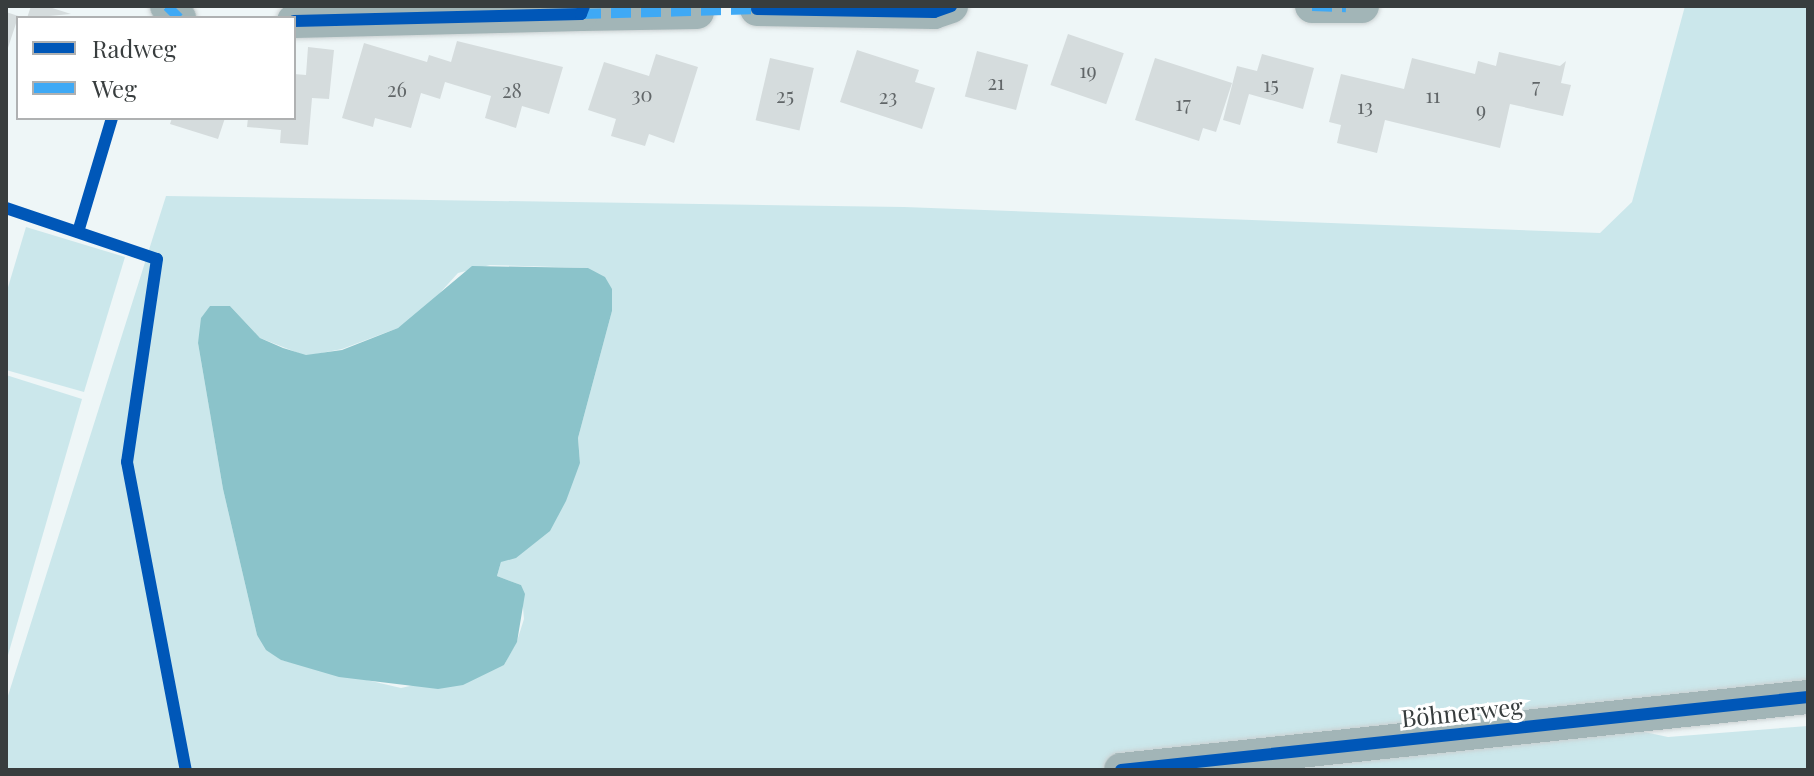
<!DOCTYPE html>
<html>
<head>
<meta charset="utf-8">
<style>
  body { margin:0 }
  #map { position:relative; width:1814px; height:776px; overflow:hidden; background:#eef6f7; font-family:"Playfair Display",serif }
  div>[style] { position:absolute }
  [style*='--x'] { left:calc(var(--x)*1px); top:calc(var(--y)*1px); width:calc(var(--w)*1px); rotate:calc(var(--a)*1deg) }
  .green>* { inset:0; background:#cbe7eb }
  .water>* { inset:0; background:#8bc3ca }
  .building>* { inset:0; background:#d5dcdd; transform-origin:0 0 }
  .roads { filter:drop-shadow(0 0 2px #cad0d1) drop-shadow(0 0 2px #cad0d1) }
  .minor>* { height:34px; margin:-17px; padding:0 17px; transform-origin:17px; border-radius:17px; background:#a2b5b7 }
  .quiet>* { height:10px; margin-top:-5px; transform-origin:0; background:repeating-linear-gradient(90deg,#3fa9f5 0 20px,transparent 0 30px) }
  .cycleway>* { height:12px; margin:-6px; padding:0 6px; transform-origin:6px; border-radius:6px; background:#0057b8 }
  span { translate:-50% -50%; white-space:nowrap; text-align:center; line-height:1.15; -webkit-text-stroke:6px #fff; paint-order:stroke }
  .number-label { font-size:20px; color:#616668 }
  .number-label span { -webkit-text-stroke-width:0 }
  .street-label { font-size:24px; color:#383d3e }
  .frame { position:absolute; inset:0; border:8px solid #383d3e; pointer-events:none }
  .legend { position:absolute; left:16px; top:16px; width:280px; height:104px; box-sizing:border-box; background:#fff; border:2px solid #afb1b2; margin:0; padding:10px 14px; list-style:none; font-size:24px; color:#383d3e }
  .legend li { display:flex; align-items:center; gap:16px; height:40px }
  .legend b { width:40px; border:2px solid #afb1b2 }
</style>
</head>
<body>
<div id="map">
  <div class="green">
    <div style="clip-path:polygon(evenodd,1685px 6px,1808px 6px,1808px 683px,1550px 712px,1668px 737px,1808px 726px,1808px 770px,6px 770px,6px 702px,166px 196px,904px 207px,1600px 233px,1632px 202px,1685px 6px,490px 265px,588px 268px,612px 311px,578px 438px,580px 463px,501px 562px,497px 576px,521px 585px,524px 619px,517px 641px,504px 665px,401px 688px,281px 660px,257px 635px,223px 489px,198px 343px,210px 306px,230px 306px,260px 338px,306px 356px,342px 349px,398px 328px,428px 306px,458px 273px,490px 265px)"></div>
    <div style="clip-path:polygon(26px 227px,125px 257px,84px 392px,6px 370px,6px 294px)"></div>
    <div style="clip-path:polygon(6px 375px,82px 399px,6px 662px)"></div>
  </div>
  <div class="water">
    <div style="clip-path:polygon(472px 266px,588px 268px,605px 277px,612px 289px,612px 311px,578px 438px,580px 463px,566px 501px,550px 531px,516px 558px,501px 562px,497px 576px,521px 585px,525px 594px,517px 642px,504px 665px,463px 685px,438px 689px,339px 677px,281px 660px,266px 650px,257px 635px,223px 489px,198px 343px,201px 318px,210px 306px,230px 306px,260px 338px,283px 348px,306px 355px,342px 350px,398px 328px)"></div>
  </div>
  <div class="building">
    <div style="clip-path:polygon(31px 6px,46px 6px,71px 14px,27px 18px)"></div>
    <div style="left:6px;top:12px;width:13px;height:55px;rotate:18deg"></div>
    <div style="left:1068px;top:34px;width:59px;height:54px;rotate:19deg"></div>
    <div style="clip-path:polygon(457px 41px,563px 67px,549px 114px,522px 106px,516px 128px,485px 118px,491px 96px,445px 82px,440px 99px,421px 93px,411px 128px,375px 118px,373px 127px,342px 118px,364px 43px,427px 62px,429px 55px,451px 62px)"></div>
    <div style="clip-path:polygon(308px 47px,334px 50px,329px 99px,312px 98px,308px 145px,280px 143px,281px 130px,247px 127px,248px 118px,294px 118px,294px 74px,306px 75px)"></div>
    <div style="clip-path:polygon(857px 50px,919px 70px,915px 82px,935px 88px,922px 129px,840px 102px)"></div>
    <div style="left:977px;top:51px;width:53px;height:47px;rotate:15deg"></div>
    <div style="clip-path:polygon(1499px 52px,1560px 66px,1566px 61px,1561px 83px,1571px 85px,1563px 116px,1510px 104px,1500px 148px,1385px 120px,1377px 153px,1337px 143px,1341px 125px,1329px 122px,1341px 74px,1404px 89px,1412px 58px,1475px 74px,1478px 61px,1496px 66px)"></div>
    <div style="clip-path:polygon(656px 54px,698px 67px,674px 143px,649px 134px,645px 146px,611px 136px,616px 119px,588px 110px,604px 62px,649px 76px)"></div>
    <div style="clip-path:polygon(1262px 54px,1314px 68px,1303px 109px,1249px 94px,1240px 125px,1223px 120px,1237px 66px,1257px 71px)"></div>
    <div style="left:770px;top:58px;width:45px;height:64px;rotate:13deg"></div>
    <div style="clip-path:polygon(1155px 58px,1232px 83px,1216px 132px,1203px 128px,1199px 141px,1135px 120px)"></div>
    <div style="clip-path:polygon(172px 118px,225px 118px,218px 139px,170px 124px)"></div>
  </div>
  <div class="roads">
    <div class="minor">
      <div style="--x:167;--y:6;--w:17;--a:45"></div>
      <div style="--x:1312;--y:6;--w:50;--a:0"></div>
      <div style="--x:757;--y:9;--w:177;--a:1"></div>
      <div style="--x:934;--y:12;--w:18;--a:-19"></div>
      <div style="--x:581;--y:14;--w:116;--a:-1"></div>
      <div style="--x:294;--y:21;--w:287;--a:-1.4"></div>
      <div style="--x:581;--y:14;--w:9;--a:-69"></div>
      <div style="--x:1121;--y:770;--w:691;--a:-6.07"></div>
    </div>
  </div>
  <div class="quiet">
    <div style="--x:167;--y:6;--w:17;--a:45"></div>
    <div style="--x:1312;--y:6;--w:34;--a:2"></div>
    <div style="--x:581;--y:14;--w:180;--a:-1.6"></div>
  </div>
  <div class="cycleway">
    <div style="--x:757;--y:9;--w:177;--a:1"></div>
    <div style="--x:934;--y:12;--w:18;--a:-19"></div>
    <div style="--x:294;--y:21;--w:287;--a:-1.4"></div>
    <div style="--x:581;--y:14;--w:9;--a:-69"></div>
    <div style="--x:6;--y:208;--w:159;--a:18.7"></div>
    <div style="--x:157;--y:259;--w:205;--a:98.4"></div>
    <div style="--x:127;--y:462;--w:314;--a:79.2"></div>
    <div style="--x:78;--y:232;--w:119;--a:-73.4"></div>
    <div style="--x:1121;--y:770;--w:691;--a:-6.07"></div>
  </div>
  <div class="number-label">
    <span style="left:1088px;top:69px">19</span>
    <span style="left:996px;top:81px">21</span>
    <span style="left:1271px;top:83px">15</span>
    <span style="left:1536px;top:84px">7</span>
    <span style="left:397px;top:88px">26</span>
    <span style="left:512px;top:89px">28</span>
    <span style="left:642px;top:93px">30</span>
    <span style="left:785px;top:94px">25</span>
    <span style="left:1433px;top:94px">11</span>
    <span style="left:888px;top:95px">23</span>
    <span style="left:1183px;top:102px">17</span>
    <span style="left:1365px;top:105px">13</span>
    <span style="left:1481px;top:108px">9</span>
  </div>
  <div class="street-label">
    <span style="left:1462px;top:712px;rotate:-6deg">Böhnerweg</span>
  </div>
  <div class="frame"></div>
  <ul class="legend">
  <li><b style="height:10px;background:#0057b8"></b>Radweg</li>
  <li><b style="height:10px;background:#3fa9f5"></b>Weg</li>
  </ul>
</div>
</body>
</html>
